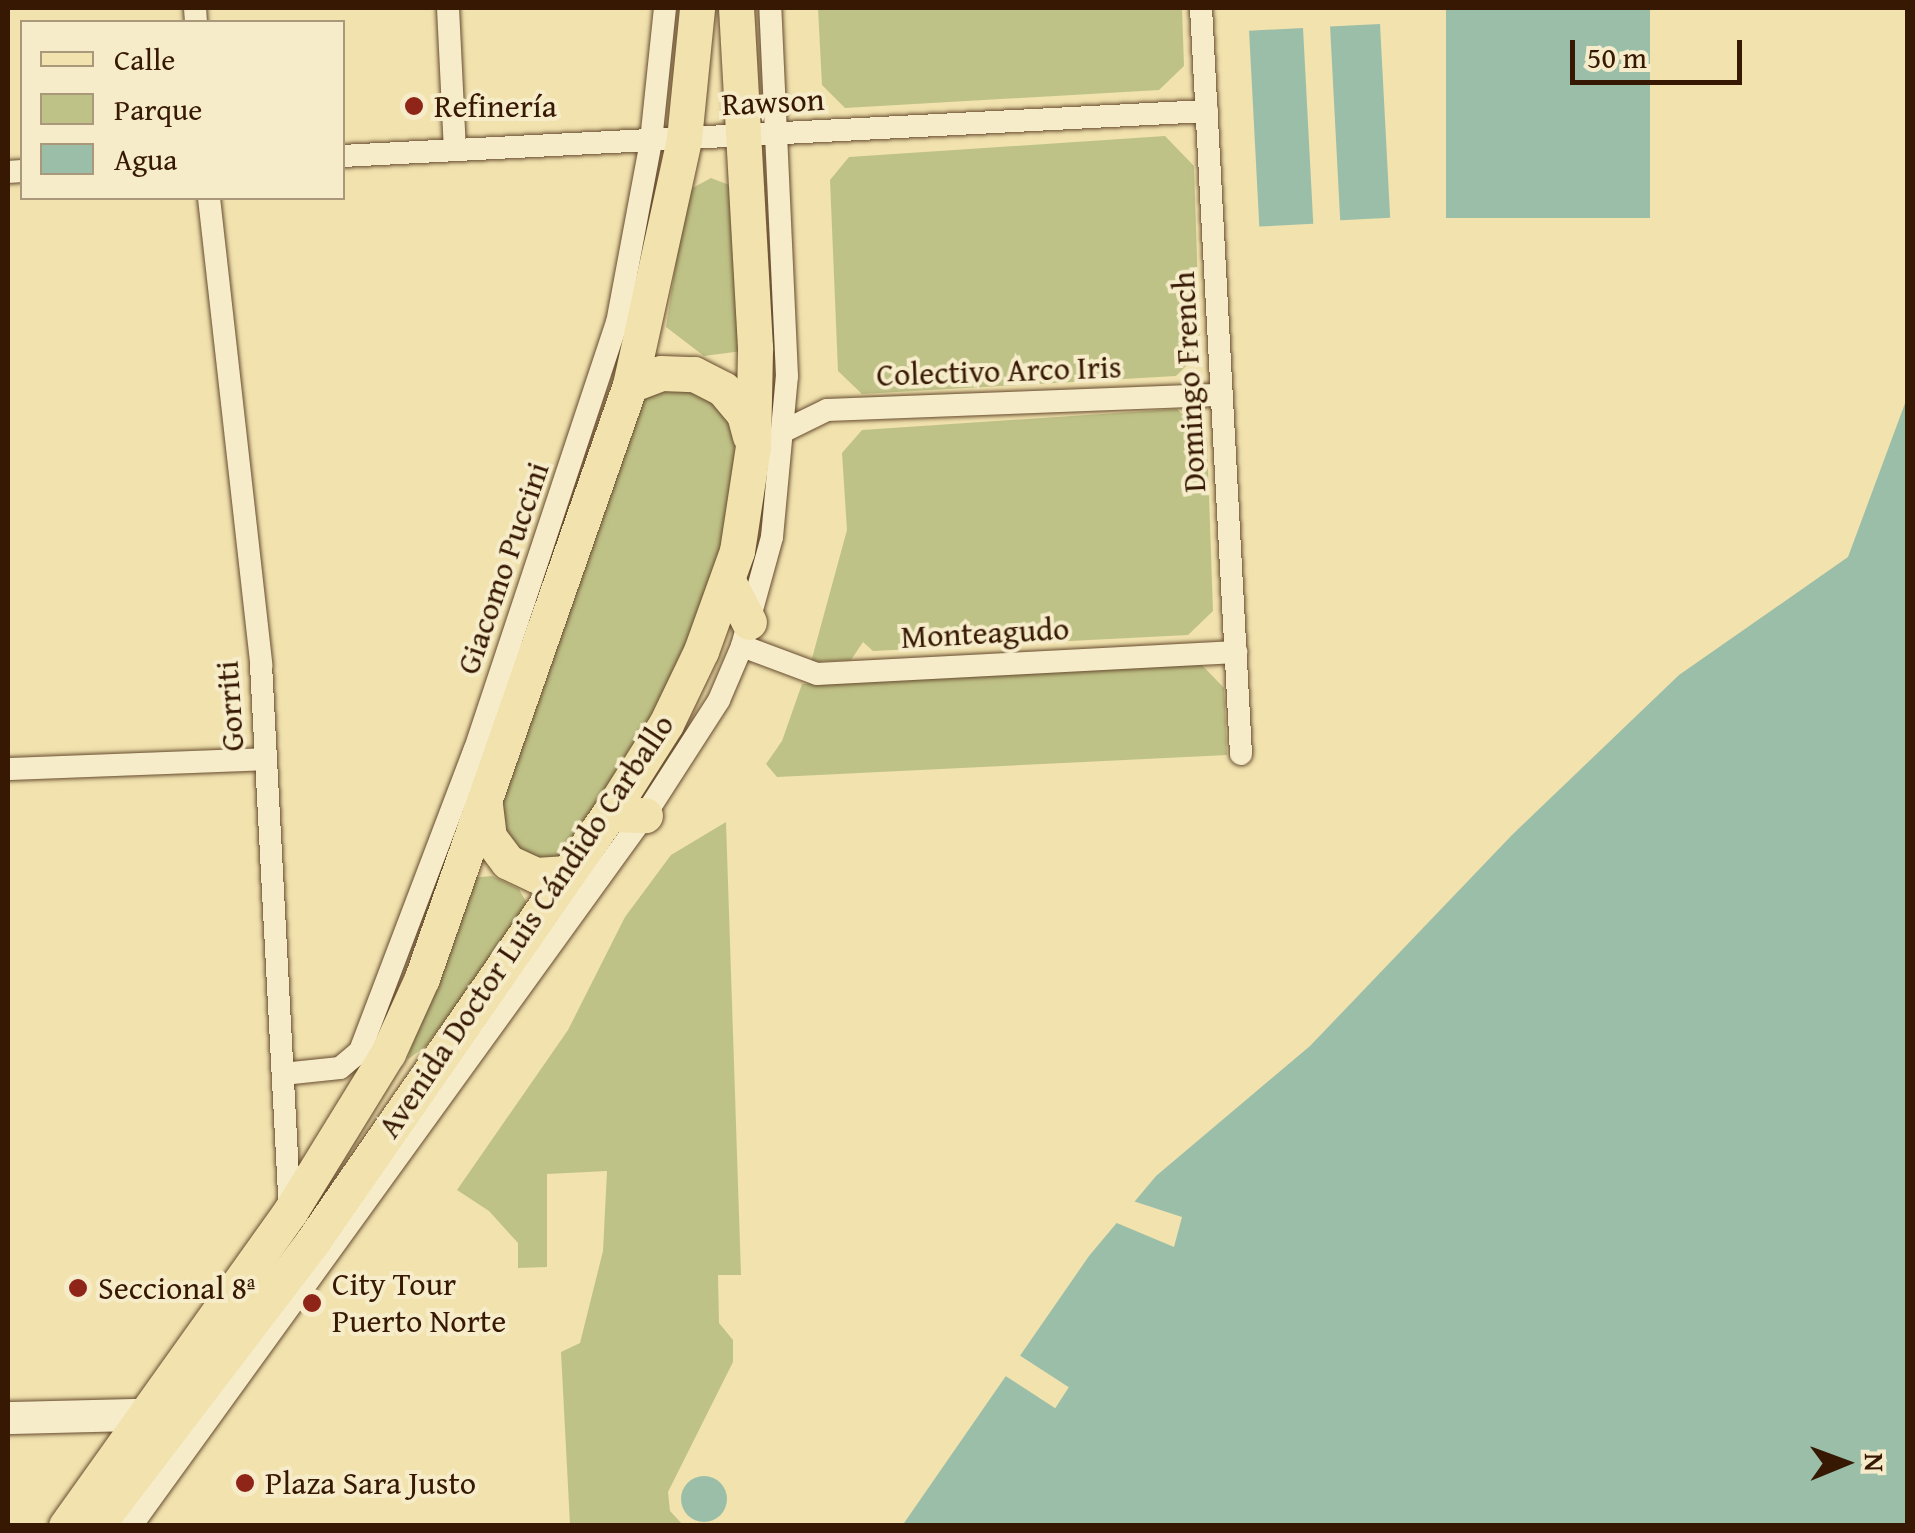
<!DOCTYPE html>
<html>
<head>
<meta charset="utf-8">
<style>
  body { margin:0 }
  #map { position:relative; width:1915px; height:1533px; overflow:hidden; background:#f1e2ae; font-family:"Gentium Book Plus",serif }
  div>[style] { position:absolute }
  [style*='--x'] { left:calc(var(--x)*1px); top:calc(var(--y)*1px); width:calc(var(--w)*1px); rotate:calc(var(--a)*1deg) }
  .green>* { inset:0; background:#bfc287 }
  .water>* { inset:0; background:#9bbea9; transform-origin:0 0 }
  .round { border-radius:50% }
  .pier>* { inset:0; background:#f1e2ae; transform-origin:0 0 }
  .roads { filter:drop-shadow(0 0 2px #664b2e) drop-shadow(0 0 2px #664b2e) }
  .street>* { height:22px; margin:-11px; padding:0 11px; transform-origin:11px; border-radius:11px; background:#f6ecca }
  .secondary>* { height:32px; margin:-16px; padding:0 16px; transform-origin:16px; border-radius:16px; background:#f6ecca }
  .primary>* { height:35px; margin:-17.5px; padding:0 17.5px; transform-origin:17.5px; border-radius:17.5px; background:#f1e2ae }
  .dots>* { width:28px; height:28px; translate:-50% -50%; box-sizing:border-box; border:5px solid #f6ecca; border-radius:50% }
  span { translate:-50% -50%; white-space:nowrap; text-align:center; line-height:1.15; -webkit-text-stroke:8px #f6ecca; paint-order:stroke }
  .street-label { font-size:32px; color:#371903 }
  .poi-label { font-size:32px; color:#371903 }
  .left { translate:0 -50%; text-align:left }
  .frame { position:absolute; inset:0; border:10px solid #371903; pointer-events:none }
  .legend { position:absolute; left:20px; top:20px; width:325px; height:180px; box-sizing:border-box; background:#f6ecca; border:2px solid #aa987a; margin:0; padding:12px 18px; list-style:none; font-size:30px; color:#371903 }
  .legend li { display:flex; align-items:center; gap:20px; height:50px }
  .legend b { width:50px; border:2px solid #aa987a }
  .north { position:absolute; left:1795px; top:1413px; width:100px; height:100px; -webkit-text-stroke:8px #f6ecca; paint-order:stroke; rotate:89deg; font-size:28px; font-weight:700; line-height:40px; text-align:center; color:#371903 }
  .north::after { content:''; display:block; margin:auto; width:35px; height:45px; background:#371903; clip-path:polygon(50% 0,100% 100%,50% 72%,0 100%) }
  .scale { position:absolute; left:1570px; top:40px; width:172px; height:45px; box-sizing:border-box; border:5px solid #371903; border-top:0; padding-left:12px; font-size:30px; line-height:35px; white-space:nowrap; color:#371903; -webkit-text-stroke:8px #f6ecca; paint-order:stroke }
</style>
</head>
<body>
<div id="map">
  <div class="green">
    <div style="clip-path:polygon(818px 8px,1182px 8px,1184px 66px,1159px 90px,845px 108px,822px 85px)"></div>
    <div style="clip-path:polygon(1165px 136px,1194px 166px,1200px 352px,1176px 376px,862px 394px,838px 371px,830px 180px,849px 157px)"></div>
    <div style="clip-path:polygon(711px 178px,729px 185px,742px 351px,704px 356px,666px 327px,687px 191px)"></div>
    <div style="clip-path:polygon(647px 389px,704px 391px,729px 421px,735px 443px,731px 526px,654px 727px,555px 863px,512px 850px,499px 816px,504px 792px,554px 635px)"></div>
    <div style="clip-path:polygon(1177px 409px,1207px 438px,1213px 611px,1188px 635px,873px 651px,863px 642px,851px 660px,811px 662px,847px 530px,842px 453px,862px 430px)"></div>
    <div style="clip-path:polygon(1201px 664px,1224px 688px,1227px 755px,777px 777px,766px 764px,782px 741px,802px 684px)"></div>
    <div style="clip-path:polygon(726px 822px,741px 1275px,718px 1275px,719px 1323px,733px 1340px,733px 1362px,668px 1492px,670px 1511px,683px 1525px,570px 1525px,561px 1352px,580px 1343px,603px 1251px,607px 1171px,547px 1174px,547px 1267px,518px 1268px,518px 1243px,489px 1211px,457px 1190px,568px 1030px,625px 917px,671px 855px)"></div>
    <div style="clip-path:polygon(492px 876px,519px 889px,529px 907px,426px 1046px,407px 1060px,469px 878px)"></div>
  </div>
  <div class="water">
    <div style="left:1446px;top:8px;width:204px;height:210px"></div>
    <div style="left:1380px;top:24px;width:194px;height:50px;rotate:87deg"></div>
    <div style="left:1303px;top:28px;width:196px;height:54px;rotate:87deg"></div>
    <div style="clip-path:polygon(1907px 398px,1907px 1525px,902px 1526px,1089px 1256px,1156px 1176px,1310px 1046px,1512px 835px,1679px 675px,1848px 557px)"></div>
    <div class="round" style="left:681px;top:1476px;width:46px;height:46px"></div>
  </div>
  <div class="pier">
    <div style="clip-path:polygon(1130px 1200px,1182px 1217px,1174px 1247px,1112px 1221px)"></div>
    <div style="left:1016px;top:1353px;width:63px;height:25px;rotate:33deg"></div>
  </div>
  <div class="roads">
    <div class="street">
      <div style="--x:195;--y:8;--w:14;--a:86"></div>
      <div style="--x:448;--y:8;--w:142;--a:87.2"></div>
      <div style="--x:1201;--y:8;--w:747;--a:86.93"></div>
      <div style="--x:342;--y:156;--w:866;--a:-2.98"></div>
      <div style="--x:8;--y:172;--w:14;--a:-4"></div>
      <div style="--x:209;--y:198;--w:470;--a:83.6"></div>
      <div style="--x:261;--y:665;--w:548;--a:86.97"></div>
      <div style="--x:784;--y:431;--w:48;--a:-26"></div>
      <div style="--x:827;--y:410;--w:395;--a:-2.2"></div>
      <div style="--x:742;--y:646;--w:80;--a:20.5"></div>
      <div style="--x:817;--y:674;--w:420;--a:-3"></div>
      <div style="--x:8;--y:769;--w:258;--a:-2.2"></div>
      <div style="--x:283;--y:1074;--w:57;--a:-6"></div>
      <div style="--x:340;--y:1068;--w:26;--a:-40"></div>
      <div style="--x:360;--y:1051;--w:323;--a:-69.2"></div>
      <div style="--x:475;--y:749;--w:449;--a:-71.6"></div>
      <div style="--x:617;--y:323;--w:185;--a:-79.4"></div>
      <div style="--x:651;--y:141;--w:134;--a:-84"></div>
      <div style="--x:131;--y:1526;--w:877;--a:-54.14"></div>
      <div style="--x:645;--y:815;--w:137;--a:-57.2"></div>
      <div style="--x:719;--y:700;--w:59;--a:-66.9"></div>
      <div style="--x:742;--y:646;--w:113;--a:-74.6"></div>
      <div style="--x:772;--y:537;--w:162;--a:-84.7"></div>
      <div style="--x:787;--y:376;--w:368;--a:-92.6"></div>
    </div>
    <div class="secondary">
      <div style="--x:8;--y:1418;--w:160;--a:-1.4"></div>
    </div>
    <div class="primary">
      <div style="--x:630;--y:385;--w:33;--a:-21"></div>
      <div style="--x:661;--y:373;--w:33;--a:2"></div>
      <div style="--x:694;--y:374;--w:33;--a:27"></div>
      <div style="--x:723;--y:389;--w:33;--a:50"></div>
      <div style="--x:744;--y:414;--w:23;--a:75"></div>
      <div style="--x:728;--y:581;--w:46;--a:62.9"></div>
      <div style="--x:485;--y:805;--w:32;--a:83"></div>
      <div style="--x:489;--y:837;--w:31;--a:53"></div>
      <div style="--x:508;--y:862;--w:31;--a:25"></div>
      <div style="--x:536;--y:875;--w:31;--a:-4"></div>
      <div style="--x:609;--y:814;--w:36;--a:2"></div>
      <div style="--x:66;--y:1526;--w:386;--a:-54.5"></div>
      <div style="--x:290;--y:1212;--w:187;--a:-58.4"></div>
      <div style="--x:388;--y:1053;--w:82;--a:-65.6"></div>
      <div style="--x:422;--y:978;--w:628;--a:-70.67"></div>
      <div style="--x:630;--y:385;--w:252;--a:-77.6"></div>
      <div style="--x:684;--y:139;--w:132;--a:-84.3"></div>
      <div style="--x:96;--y:1526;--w:358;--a:-52.7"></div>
      <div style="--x:313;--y:1241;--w:520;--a:-55.27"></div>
      <div style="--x:609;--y:814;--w:107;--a:-57.7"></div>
      <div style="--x:666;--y:724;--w:81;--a:-64.4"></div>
      <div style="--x:701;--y:651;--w:106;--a:-70.2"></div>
      <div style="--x:737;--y:551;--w:106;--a:-81.3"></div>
      <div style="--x:753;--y:446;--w:99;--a:-88.8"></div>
      <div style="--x:755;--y:347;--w:340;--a:-93.2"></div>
    </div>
  </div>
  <div class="dots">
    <div style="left:414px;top:106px;background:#8f2418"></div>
    <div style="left:78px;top:1288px;background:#8f2418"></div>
    <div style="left:312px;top:1303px;background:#8f2418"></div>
    <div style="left:245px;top:1483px;background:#8f2418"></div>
  </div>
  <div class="street-label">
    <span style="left:773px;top:102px;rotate:-3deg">Rawson</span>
    <span style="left:999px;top:371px;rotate:-2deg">Colectivo Arco Iris</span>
    <span style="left:1189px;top:382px;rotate:-93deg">Domingo French</span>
    <span style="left:503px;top:568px;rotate:-71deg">Giacomo Puccini</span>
    <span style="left:985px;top:633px;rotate:-3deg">Monteagudo</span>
    <span style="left:230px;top:706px;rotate:-94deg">Gorriti</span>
    <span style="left:526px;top:926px;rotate:-56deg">Avenida Doctor Luis Cándido Carballo</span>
  </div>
  <div class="poi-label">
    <span class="left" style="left:434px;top:106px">Refinería</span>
    <span class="left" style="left:332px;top:1303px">City Tour<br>Puerto Norte</span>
    <span class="left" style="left:98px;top:1288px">Seccional 8ª</span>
    <span class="left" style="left:265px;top:1483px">Plaza Sara Justo</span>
  </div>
  <div class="frame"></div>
  <ul class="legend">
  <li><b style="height:12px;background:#f1e2ae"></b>Calle</li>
  <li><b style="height:28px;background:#bfc287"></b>Parque</li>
  <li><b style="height:28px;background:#9bbea9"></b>Agua</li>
  </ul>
  <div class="north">N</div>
  <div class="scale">50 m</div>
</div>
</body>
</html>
